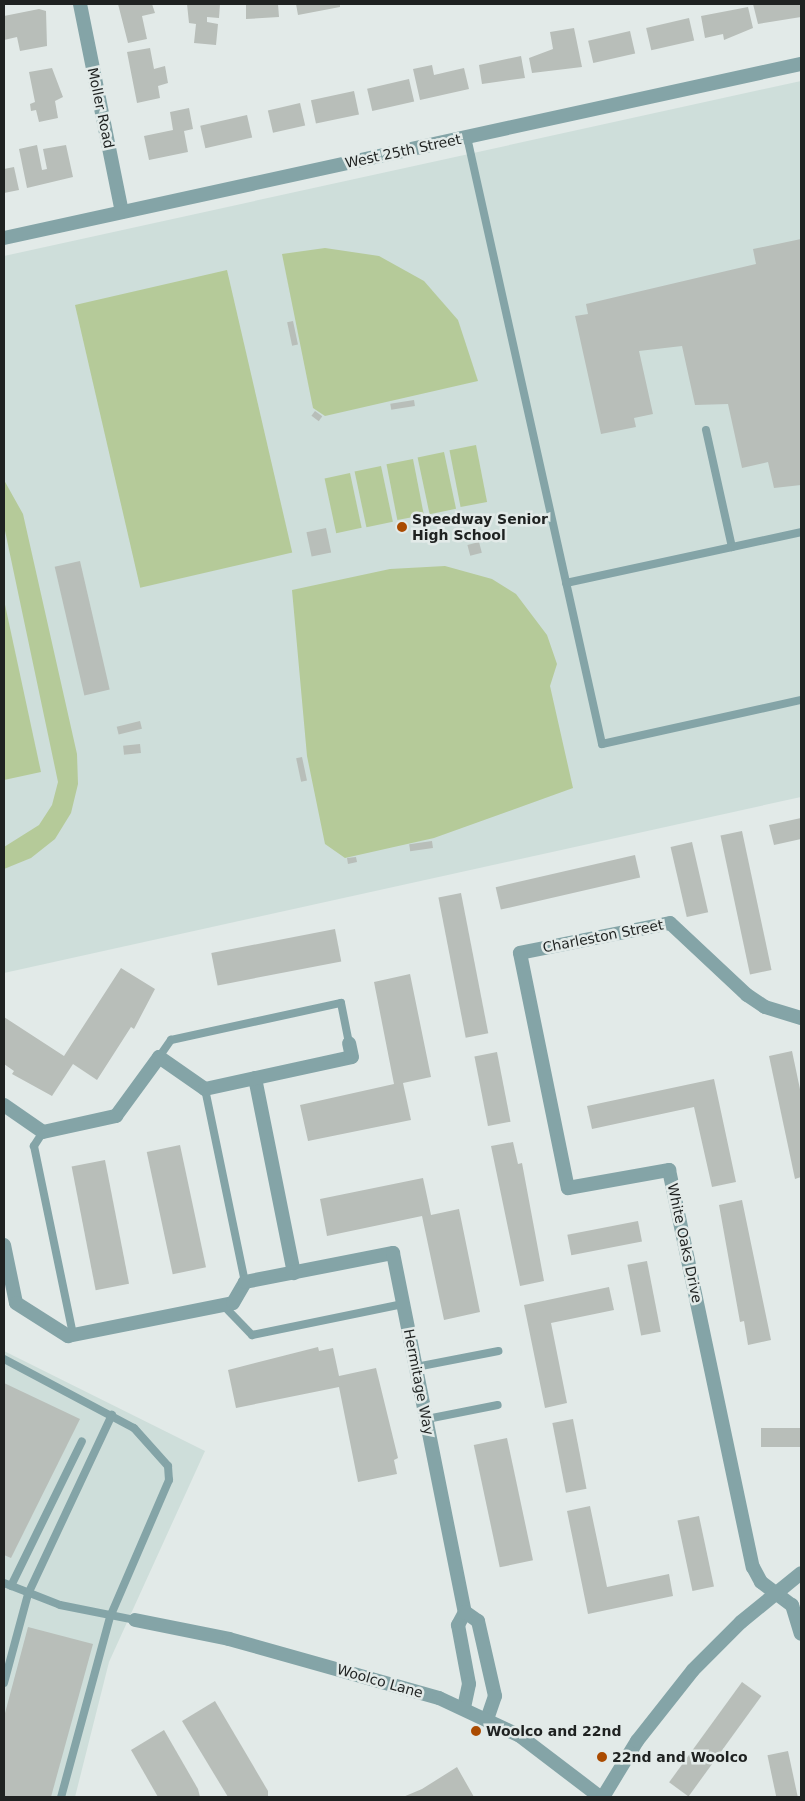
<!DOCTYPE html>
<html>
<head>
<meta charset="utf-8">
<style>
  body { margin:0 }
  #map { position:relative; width:805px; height:1801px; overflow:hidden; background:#e2eae8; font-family:"DejaVu Sans",sans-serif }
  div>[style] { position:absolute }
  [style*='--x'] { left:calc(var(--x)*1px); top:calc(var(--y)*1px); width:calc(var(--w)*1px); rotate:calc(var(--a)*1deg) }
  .built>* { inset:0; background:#cededa }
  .green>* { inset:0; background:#b5ca99; transform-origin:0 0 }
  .building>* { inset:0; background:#b8beb9; transform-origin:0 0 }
  .service>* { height:8px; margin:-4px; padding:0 4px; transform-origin:4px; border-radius:4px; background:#84a4a7 }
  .minor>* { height:14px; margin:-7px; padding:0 7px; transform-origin:7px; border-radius:7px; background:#84a4a7 }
  .tertiary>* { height:14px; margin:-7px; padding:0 7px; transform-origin:7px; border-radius:7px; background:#84a4a7 }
  .dots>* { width:14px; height:14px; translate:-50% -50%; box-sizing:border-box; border:2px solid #e2eae8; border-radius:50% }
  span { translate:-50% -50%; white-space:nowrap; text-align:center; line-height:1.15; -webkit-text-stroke:5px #e2eae8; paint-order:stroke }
  .street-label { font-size:14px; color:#1f2221 }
  .poi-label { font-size:14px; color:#1f2221; font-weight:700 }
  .left { translate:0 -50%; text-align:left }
  .frame { position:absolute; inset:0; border:5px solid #1f2221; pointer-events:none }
</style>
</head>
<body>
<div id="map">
  <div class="built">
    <div style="clip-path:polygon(801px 81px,801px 797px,4px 973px,4px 256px)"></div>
    <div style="clip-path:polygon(4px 1351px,205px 1451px,109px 1662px,75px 1797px,4px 1797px)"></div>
  </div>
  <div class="green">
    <div style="clip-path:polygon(325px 248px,379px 256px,424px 281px,458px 320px,478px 381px,325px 416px,313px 408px,282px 254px)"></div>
    <div style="left:227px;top:270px;width:290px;height:156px;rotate:77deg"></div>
    <div style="left:476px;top:445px;width:58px;height:27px;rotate:79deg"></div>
    <div style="left:444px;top:452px;width:58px;height:27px;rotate:78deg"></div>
    <div style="left:413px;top:459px;width:57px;height:27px;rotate:79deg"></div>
    <div style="left:381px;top:466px;width:57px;height:27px;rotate:78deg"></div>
    <div style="left:350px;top:473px;width:56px;height:26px;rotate:78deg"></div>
    <div style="clip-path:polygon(4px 480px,23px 514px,77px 754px,78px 784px,71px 813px,55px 839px,31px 858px,4px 869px,4px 847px,39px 825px,52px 805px,58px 782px,4px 526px)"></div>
    <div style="clip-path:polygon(445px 566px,492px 579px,516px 594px,547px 635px,557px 664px,550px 686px,573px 788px,434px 838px,345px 858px,325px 844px,307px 756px,292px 590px,390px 569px)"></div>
    <div style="clip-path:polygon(4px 600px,41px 772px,4px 780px)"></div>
  </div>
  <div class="building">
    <div style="clip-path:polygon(118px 4px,152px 4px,155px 13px,142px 16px,147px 39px,128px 43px)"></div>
    <div style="clip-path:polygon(187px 4px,220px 4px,219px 18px,207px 17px,207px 22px,218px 24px,216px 45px,194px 43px,196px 24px,189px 23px)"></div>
    <div style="clip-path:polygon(246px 4px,278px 4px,279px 17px,246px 19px)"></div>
    <div style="clip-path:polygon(296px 4px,340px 4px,340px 7px,298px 15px)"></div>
    <div style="clip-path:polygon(753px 4px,801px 4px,801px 17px,758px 24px)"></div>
    <div style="clip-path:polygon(748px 7px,753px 28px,724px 40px,723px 34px,705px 38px,701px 16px)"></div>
    <div style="clip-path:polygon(39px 9px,46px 11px,47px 46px,20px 51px,17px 37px,4px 40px,4px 16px)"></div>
    <div style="left:689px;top:18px;width:23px;height:44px;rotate:77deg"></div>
    <div style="clip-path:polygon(574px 28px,582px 67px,532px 73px,529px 58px,553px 49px,550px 32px)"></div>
    <div style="left:630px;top:31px;width:23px;height:43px;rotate:77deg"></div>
    <div style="clip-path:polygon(150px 48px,154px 69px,165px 66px,168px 83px,158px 86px,160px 98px,137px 103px,127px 52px)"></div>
    <div style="clip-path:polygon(521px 56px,525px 78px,482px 84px,479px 65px)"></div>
    <div style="clip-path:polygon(432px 65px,434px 75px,464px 68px,469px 89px,420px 100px,413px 69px)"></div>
    <div style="clip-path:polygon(52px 68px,63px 97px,55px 101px,58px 118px,39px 122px,36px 110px,31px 111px,30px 104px,35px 102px,29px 72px)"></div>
    <div style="left:409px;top:79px;width:23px;height:43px;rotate:77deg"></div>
    <div style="left:354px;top:91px;width:24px;height:44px;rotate:78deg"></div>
    <div style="left:300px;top:103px;width:23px;height:33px;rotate:77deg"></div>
    <div style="clip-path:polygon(189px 108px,193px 129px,184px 131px,188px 152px,149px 160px,144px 136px,173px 130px,170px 112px)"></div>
    <div style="left:247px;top:115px;width:23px;height:48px;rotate:77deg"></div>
    <div style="clip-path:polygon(37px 145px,42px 170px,47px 169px,43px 149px,66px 145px,73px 177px,27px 188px,19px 149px)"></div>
    <div style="clip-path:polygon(14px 167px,19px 190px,4px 193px,4px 169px)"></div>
    <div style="clip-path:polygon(801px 239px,801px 485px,774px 488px,768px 462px,742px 468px,728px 404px,695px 405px,682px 346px,639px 351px,653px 414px,634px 418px,636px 427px,601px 434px,575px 316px,588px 314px,586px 304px,756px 264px,753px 249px)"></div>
    <div style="left:293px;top:321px;width:24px;height:6px;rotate:78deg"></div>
    <div style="left:414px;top:400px;width:6px;height:24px;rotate:81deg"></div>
    <div style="left:315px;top:411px;width:9px;height:6px;rotate:36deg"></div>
    <div style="left:326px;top:528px;width:25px;height:20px;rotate:78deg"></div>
    <div style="left:479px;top:542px;width:11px;height:12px;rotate:75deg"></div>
    <div style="left:80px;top:561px;width:132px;height:26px;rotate:77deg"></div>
    <div style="left:140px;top:721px;width:8px;height:24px;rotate:76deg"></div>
    <div style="left:140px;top:744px;width:9px;height:17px;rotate:84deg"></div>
    <div style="left:302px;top:757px;width:24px;height:6px;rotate:78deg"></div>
    <div style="clip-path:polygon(801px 818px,801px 839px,774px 845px,769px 825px)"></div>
    <div style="left:742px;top:831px;width:142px;height:22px;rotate:78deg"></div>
    <div style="left:432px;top:841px;width:7px;height:23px;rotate:82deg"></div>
    <div style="left:692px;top:842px;width:72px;height:22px;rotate:77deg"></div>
    <div style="left:635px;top:855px;width:23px;height:143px;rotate:77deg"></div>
    <div style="clip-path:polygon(356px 857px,357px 862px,348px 864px,347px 858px)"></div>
    <div style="left:461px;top:893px;width:143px;height:23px;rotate:79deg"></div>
    <div style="left:335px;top:929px;width:33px;height:126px;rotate:79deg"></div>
    <div style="clip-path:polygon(121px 968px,155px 989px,134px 1029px,131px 1027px,97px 1080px,73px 1064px,52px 1096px,12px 1074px,14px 1071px,4px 1064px,4px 1017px,64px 1056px)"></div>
    <div style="clip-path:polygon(410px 974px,431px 1077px,403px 1083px,411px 1120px,308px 1141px,300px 1105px,394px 1084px,374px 982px)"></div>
    <div style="clip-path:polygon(792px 1051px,801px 1094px,801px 1177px,795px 1179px,769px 1056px)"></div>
    <div style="left:497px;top:1052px;width:71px;height:23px;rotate:79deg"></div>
    <div style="clip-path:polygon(714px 1079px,736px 1182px,712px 1187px,694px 1107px,592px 1129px,587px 1106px)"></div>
    <div style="clip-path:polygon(513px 1142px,518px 1164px,522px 1163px,544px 1281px,520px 1286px,491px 1146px)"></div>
    <div style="left:180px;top:1145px;width:125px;height:34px;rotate:78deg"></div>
    <div style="left:105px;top:1160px;width:126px;height:34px;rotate:79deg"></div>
    <div style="clip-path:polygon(423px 1178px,431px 1215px,459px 1209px,480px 1312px,444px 1320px,422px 1216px,327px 1236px,320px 1199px)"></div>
    <div style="clip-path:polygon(742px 1200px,771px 1340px,748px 1345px,744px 1321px,740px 1322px,719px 1205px)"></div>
    <div style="left:638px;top:1221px;width:21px;height:72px;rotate:79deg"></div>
    <div style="left:647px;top:1261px;width:72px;height:20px;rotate:79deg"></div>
    <div style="clip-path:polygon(609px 1287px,614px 1310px,551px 1323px,567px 1403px,545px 1408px,524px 1305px)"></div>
    <div style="clip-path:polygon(318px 1347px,319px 1351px,333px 1348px,339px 1376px,376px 1368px,398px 1458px,394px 1460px,397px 1474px,358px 1482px,339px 1387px,236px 1408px,228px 1370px)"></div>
    <div style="clip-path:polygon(4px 1383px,80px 1419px,11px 1558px,4px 1555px)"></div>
    <div style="left:573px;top:1419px;width:71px;height:21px;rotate:79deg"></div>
    <div style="left:801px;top:1428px;width:19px;height:40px;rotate:90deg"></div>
    <div style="left:507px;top:1438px;width:125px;height:34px;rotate:78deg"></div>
    <div style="clip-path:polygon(590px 1506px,607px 1587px,669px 1574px,673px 1596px,588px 1614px,567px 1511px)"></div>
    <div style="left:699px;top:1516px;width:72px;height:22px;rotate:78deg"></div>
    <div style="clip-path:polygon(28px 1627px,93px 1644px,51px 1797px,4px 1797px,4px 1717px)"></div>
    <div style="left:742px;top:1682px;width:24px;height:124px;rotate:36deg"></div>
    <div style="clip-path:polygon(215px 1701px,268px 1791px,268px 1797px,228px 1797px,182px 1721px)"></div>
    <div style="clip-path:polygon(164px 1730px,198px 1789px,200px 1797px,158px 1797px,131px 1750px)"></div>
    <div style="left:788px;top:1751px;width:47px;height:21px;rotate:78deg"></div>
    <div style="clip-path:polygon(457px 1767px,474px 1797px,403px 1797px,422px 1789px)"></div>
  </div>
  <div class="service">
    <div style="--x:467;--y:137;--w:622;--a:77.46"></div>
    <div style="--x:602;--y:744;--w:204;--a:-12.5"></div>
    <div style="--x:706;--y:430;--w:120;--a:77.5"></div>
    <div style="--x:566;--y:583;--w:240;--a:-12.2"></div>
    <div style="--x:159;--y:1057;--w:21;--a:-55"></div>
    <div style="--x:171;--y:1040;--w:174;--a:-12.3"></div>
    <div style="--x:341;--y:1003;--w:41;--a:78.7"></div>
    <div style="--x:205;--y:1089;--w:197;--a:78.3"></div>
    <div style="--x:43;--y:1132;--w:17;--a:123"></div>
    <div style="--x:34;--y:1146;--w:193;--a:78.3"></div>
    <div style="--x:223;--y:1305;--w:42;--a:46"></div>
    <div style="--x:252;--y:1335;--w:154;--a:-11.6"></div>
    <div style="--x:4;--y:1359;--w:147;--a:28"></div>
    <div style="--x:134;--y:1428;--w:51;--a:48.2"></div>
    <div style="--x:168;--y:1466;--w:14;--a:86"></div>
    <div style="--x:169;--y:1480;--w:149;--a:113.3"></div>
    <div style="--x:110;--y:1617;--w:187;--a:105.2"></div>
    <div style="--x:416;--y:1367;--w:84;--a:-11"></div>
    <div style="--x:427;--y:1419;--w:72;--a:-11.2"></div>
    <div style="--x:4;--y:1583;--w:60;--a:21.4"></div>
    <div style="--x:60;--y:1605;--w:76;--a:11.3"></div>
    <div style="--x:11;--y:1586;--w:161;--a:-63.9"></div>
    <div style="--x:4;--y:1683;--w:92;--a:-74.9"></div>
    <div style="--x:28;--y:1594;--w:198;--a:-64.9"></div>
  </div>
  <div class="minor">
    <div style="--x:801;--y:1018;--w:38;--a:-163"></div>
    <div style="--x:765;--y:1007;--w:22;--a:-146"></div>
    <div style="--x:747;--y:995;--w:105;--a:-136.9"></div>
    <div style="--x:670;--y:923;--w:153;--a:168.7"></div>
    <div style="--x:520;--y:953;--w:240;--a:78.5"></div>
    <div style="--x:568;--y:1188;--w:103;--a:-10.1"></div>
    <div style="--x:669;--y:1170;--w:406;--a:78.1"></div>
    <div style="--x:753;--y:1567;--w:17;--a:62"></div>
    <div style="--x:761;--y:1582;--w:39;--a:37"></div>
    <div style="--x:792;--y:1605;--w:30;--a:73"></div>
    <div style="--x:255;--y:1078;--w:199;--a:78.7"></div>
    <div style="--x:4;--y:1105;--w:47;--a:34.7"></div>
    <div style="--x:43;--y:1132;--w:75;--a:-12.4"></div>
    <div style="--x:116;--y:1116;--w:73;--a:-53.9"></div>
    <div style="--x:159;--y:1057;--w:56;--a:34.8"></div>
    <div style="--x:205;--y:1089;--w:150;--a:-12.3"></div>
    <div style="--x:352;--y:1057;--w:14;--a:-102"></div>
    <div style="--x:4;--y:1245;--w:59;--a:78.3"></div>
    <div style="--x:16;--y:1303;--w:62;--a:32.4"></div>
    <div style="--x:68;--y:1336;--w:168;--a:-11.3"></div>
    <div style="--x:233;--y:1303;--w:24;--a:-60"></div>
    <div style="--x:245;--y:1282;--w:151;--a:-11.1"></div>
    <div style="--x:393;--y:1253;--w:366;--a:78.7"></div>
    <div style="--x:465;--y:1612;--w:15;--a:118"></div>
    <div style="--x:458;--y:1625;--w:60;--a:79.4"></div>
    <div style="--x:469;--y:1684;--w:25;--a:102"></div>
    <div style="--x:465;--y:1612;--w:16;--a:35"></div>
    <div style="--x:478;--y:1621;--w:77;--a:77.2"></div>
    <div style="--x:495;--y:1696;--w:24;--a:109"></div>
    <div style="--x:135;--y:1620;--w:96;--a:11.4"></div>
    <div style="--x:229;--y:1639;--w:218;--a:15.7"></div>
    <div style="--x:439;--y:1698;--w:89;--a:25.1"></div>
    <div style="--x:520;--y:1736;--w:101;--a:37.3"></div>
    <div style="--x:603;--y:1797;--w:66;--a:-58.7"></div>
    <div style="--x:637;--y:1741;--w:90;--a:-51.7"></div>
    <div style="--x:693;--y:1670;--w:68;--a:-45"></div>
    <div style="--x:741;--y:1622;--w:77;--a:-39.2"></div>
  </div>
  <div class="tertiary">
    <div style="--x:80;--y:4;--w:212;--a:78.6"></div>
    <div style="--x:4;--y:238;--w:816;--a:-12.32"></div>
  </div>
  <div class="dots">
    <div style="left:402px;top:527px;background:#aa4b00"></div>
    <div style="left:476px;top:1731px;background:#aa4b00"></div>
    <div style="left:602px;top:1757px;background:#aa4b00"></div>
  </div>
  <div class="street-label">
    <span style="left:101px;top:108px;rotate:78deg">Moller Road</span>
    <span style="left:403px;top:151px;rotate:-12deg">West 25th Street</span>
    <span style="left:603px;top:936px;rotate:-11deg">Charleston Street</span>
    <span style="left:685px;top:1243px;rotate:78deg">White Oaks Drive</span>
    <span style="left:419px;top:1382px;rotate:79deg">Hermitage Way</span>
    <span style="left:380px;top:1681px;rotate:16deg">Woolco Lane</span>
  </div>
  <div class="poi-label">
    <span class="left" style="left:412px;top:527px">Speedway Senior<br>High School</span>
    <span class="left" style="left:486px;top:1731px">Woolco and 22nd</span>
    <span class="left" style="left:612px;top:1757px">22nd and Woolco</span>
  </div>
  <div class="frame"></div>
</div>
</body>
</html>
